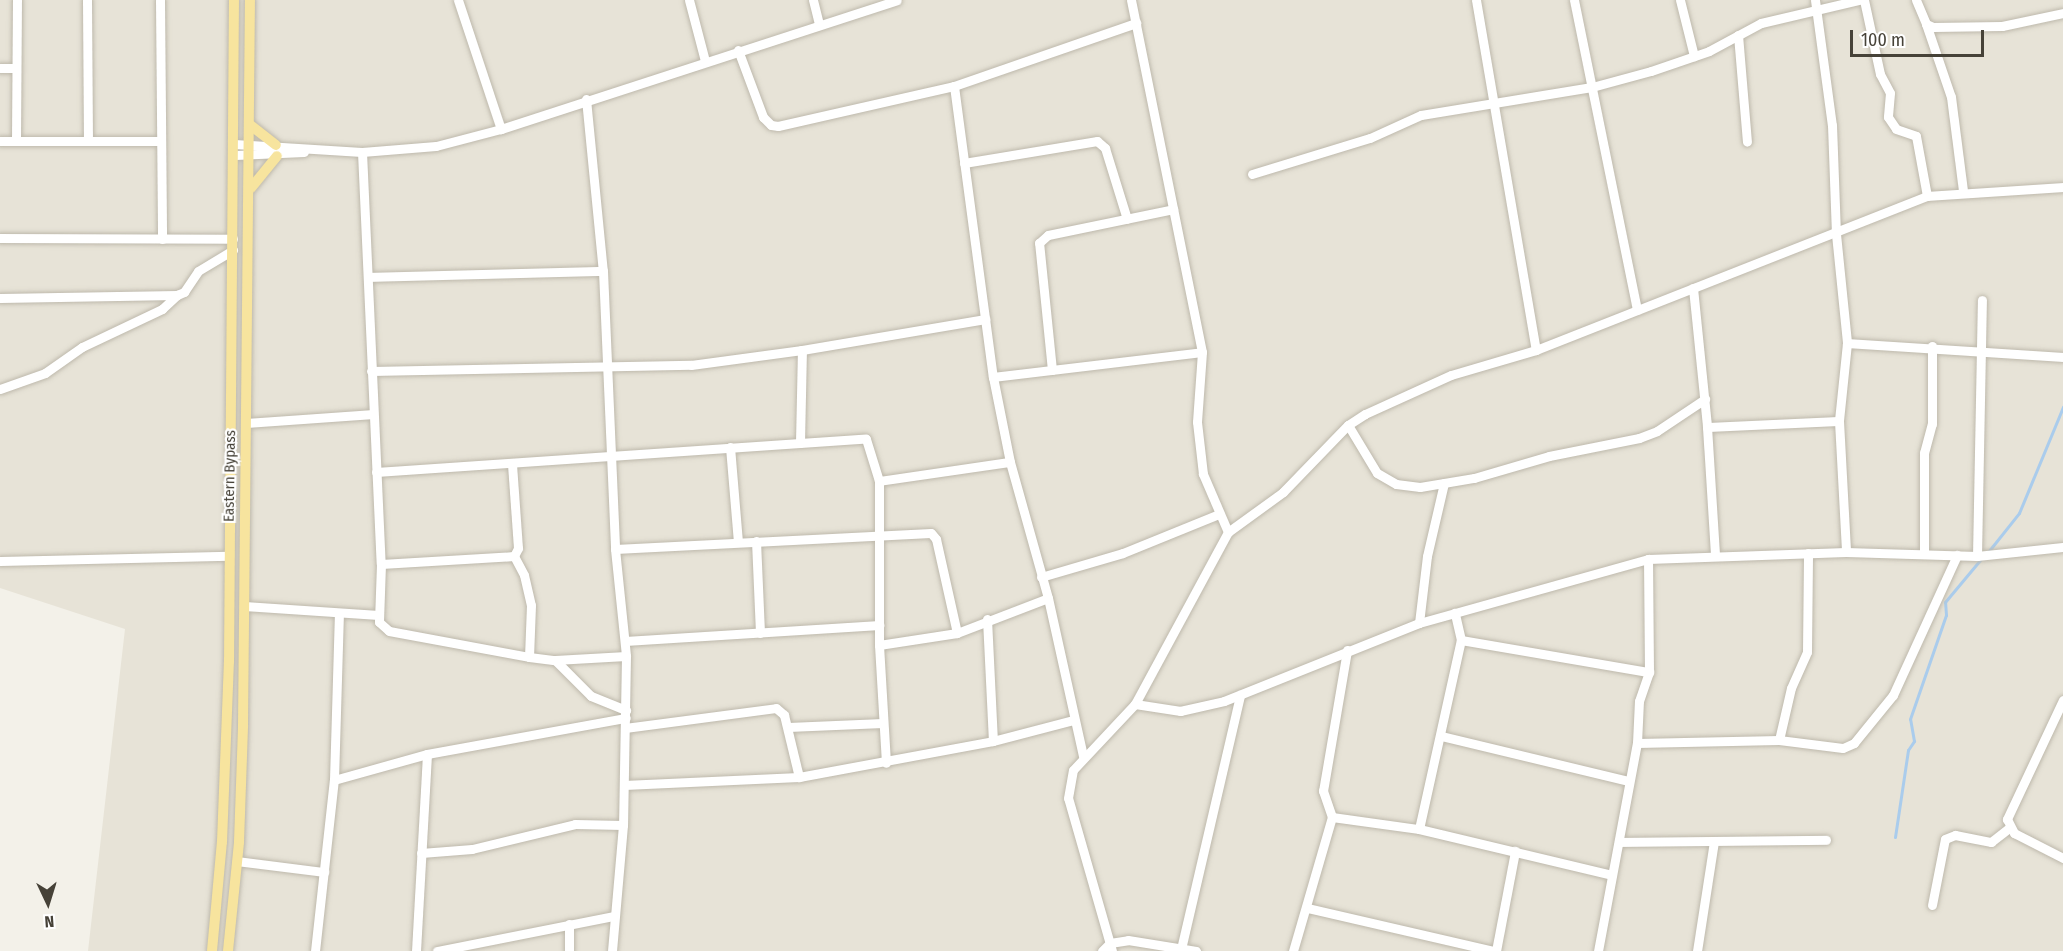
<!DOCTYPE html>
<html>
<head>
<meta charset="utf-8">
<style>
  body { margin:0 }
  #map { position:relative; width:2063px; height:951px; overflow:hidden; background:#f3f1e9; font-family:"Fira Sans Condensed",sans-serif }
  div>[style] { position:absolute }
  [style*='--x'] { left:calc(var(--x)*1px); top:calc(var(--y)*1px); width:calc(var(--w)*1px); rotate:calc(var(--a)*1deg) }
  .residential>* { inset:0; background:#e7e3d7 }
  .stream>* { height:3px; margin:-1.5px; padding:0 1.5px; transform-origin:1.5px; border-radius:1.5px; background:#aaccec }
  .roads { filter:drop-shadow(0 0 2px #beb9ac) drop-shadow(0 0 2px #beb9ac) }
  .minor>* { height:9px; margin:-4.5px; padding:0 4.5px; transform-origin:4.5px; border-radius:4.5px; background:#fff }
  .major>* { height:10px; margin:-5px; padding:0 5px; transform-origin:5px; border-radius:5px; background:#f7e49e }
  span { translate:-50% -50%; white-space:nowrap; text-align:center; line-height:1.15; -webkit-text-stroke:4.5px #fff; paint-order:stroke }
  .street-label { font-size:15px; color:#464238 }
  .north { position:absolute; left:18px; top:873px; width:60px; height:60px; -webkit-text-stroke:4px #fff; paint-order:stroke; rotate:176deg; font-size:16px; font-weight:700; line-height:24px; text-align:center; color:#464238 }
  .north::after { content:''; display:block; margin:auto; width:21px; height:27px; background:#464238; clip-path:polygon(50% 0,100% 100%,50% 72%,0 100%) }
  .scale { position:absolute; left:1850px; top:30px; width:134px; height:27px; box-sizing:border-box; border:3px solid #464238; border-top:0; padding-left:8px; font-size:18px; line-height:21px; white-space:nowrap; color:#464238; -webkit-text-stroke:4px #fff; paint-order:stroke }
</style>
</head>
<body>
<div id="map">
  <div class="residential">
    <div style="clip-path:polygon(0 0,2063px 0,2063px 951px,88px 951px,125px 629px,0 588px)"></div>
  </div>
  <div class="stream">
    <div style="--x:1988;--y:552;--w:50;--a:-51.5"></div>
    <div style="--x:2019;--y:513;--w:115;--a:-67.5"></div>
    <div style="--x:1895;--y:837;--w:88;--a:-81.5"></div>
    <div style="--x:1908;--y:750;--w:11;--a:-56"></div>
    <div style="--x:1914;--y:741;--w:22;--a:-100"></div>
    <div style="--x:1910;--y:719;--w:110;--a:-70.9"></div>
    <div style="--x:1946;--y:615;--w:13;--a:-94"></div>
    <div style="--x:1945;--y:602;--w:56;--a:-50.1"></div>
  </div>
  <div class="roads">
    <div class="minor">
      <div style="--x:87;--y:0;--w:141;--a:89.6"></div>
      <div style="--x:160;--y:0;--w:239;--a:89.5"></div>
      <div style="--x:458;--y:0;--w:136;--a:71.6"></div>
      <div style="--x:689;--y:0;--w:63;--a:75.3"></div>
      <div style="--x:813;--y:0;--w:25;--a:76"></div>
      <div style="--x:1131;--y:0;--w:359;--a:78.6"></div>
      <div style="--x:1202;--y:352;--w:70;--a:94.1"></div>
      <div style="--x:1197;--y:422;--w:52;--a:83.4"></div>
      <div style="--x:1203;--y:474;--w:63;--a:66.7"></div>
      <div style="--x:1476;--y:0;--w:355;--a:80.3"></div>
      <div style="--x:1574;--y:0;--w:316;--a:78.5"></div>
      <div style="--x:1680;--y:0;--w:58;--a:76"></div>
      <div style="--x:1815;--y:0;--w:126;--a:82.3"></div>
      <div style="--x:1832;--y:125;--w:109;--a:87.9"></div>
      <div style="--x:1836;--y:234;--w:110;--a:84.2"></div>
      <div style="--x:1847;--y:343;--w:78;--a:95.9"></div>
      <div style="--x:1839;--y:421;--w:131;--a:86.9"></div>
      <div style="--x:1864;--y:0;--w:76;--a:77.8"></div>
      <div style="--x:1880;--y:74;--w:21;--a:62"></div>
      <div style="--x:1890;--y:93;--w:24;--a:95"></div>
      <div style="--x:1888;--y:117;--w:14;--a:56"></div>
      <div style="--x:1896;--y:129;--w:21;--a:19"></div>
      <div style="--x:1916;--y:136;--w:61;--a:79.6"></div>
      <div style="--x:1916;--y:0;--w:26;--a:67"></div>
      <div style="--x:1926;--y:24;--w:8;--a:23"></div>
      <div style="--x:1933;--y:27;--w:69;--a:-0.8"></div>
      <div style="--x:2002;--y:26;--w:62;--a:-12"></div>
      <div style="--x:1926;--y:24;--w:77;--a:71.1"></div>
      <div style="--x:1951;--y:97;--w:95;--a:82.7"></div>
      <div style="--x:1738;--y:35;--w:107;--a:85.2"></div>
      <div style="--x:738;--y:50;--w:72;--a:69.5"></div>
      <div style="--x:763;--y:117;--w:11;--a:45"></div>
      <div style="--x:771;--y:125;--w:7;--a:8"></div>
      <div style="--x:778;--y:126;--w:180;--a:-12.8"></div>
      <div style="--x:954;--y:86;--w:193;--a:-19.1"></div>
      <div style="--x:0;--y:68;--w:16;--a:0"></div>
      <div style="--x:954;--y:86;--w:294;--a:82.4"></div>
      <div style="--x:993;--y:377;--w:87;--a:78.7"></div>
      <div style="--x:1010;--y:462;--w:141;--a:74.4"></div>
      <div style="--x:1048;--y:598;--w:162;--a:77.5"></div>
      <div style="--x:586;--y:99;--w:173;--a:84.4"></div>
      <div style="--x:603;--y:271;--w:278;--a:87.5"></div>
      <div style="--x:615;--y:549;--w:108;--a:84.1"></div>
      <div style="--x:626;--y:656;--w:169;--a:91"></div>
      <div style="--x:623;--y:825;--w:126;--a:95"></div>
      <div style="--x:0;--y:141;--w:161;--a:0"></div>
      <div style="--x:16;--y:141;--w:141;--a:-89.6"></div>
      <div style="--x:234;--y:144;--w:128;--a:3.6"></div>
      <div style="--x:362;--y:152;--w:74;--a:-4.6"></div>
      <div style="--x:436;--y:146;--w:67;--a:-14.7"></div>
      <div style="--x:501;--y:129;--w:416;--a:-18"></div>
      <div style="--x:362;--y:152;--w:412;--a:87.4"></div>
      <div style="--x:381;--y:564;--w:58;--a:92"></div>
      <div style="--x:379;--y:622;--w:13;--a:42"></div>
      <div style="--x:389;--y:631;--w:142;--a:10.5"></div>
      <div style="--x:529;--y:657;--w:26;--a:7"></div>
      <div style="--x:555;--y:660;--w:71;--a:-3.2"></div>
      <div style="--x:235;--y:155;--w:69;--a:-2.5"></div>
      <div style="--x:964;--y:163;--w:135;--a:-9.4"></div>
      <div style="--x:1097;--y:141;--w:11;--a:41"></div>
      <div style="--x:1105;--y:148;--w:74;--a:72.8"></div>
      <div style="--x:1252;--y:174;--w:123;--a:-17"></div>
      <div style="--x:1370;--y:138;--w:56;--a:-24.3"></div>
      <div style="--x:1421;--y:115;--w:173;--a:-9.3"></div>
      <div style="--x:1592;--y:87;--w:61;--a:-15.2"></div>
      <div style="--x:1651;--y:71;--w:61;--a:-19"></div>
      <div style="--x:1709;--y:51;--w:59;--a:-28.3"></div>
      <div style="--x:1761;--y:23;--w:101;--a:-13.2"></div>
      <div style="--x:0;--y:238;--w:233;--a:0.2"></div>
      <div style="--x:370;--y:277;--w:233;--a:-1.5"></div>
      <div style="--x:1693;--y:288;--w:140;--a:84.2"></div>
      <div style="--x:1707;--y:427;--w:132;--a:-2.6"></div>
      <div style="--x:0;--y:298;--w:177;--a:-1"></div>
      <div style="--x:177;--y:295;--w:8;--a:-23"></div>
      <div style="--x:184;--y:292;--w:25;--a:-56"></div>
      <div style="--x:198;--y:271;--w:41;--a:-31"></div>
      <div style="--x:1847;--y:343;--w:216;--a:3.7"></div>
      <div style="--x:1052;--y:370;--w:128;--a:-95.8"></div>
      <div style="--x:1039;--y:243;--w:12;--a:-42"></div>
      <div style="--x:1048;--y:235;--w:128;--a:-11.7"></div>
      <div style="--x:371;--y:371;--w:320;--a:-1.1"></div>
      <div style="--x:691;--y:365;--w:112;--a:-7.7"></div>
      <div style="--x:993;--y:377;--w:210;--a:-6.8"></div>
      <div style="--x:0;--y:389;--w:48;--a:-19.6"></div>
      <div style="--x:45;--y:373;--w:45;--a:-35.1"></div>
      <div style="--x:82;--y:347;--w:89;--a:-25.4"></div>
      <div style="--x:162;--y:309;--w:21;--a:-43"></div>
      <div style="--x:247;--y:423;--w:126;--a:-4.1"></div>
      <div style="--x:1348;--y:425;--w:56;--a:58.9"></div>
      <div style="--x:1377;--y:473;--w:22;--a:30"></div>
      <div style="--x:1396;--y:484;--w:24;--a:7"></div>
      <div style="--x:1420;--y:487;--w:55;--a:-9.5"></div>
      <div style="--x:1474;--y:478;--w:78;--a:-16.3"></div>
      <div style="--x:1549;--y:456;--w:92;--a:-11.3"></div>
      <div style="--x:1639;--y:438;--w:19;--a:-21"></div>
      <div style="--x:1657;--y:431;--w:58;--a:-33.7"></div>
      <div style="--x:1707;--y:427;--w:128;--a:86.4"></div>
      <div style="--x:800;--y:443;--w:93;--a:-88.8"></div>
      <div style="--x:802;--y:350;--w:186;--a:-9.6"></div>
      <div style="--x:730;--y:447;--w:95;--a:85.2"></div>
      <div style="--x:376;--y:472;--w:491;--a:-3.9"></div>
      <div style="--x:866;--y:439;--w:44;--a:72.8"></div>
      <div style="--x:879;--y:481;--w:164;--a:90"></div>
      <div style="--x:879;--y:645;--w:118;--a:86.6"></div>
      <div style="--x:879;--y:481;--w:132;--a:-8.3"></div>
      <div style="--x:756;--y:541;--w:92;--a:87.5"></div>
      <div style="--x:615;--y:549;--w:316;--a:-2.9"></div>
      <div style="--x:931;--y:533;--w:8;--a:50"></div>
      <div style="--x:936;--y:539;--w:96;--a:77.4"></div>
      <div style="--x:1924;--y:554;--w:101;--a:-90"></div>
      <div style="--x:1924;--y:453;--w:30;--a:-75"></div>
      <div style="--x:1932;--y:424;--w:78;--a:-90"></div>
      <div style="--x:514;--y:556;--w:21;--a:62"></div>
      <div style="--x:524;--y:575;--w:31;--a:77"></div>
      <div style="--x:531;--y:605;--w:52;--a:92.2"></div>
      <div style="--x:1977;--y:556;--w:256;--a:-88.9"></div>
      <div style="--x:0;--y:561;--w:229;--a:-1.3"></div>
      <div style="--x:381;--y:564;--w:133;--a:-3.4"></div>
      <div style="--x:514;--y:556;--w:9;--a:-63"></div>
      <div style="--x:518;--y:548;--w:84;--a:-94.1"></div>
      <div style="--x:1041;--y:577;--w:85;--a:-16.3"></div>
      <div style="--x:1123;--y:553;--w:104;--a:-22.1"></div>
      <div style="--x:245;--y:606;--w:133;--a:3.9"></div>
      <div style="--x:987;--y:619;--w:122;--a:87.2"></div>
      <div style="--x:1419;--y:623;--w:67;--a:-83.2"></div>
      <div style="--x:1427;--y:556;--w:75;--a:-76.9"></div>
      <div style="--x:1461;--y:640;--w:191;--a:9.7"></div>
      <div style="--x:625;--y:641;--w:255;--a:-3.6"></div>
      <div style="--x:879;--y:645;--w:79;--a:-8.7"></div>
      <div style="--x:957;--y:633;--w:97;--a:-21"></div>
      <div style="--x:555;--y:660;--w:51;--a:45"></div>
      <div style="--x:591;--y:696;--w:38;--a:22"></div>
      <div style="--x:2063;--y:700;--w:132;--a:115.2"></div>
      <div style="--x:2007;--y:819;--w:16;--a:63"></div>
      <div style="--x:2014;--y:833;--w:55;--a:27"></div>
      <div style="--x:1135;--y:704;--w:46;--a:8.8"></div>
      <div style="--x:1180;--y:711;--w:45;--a:-12.8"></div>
      <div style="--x:1224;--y:701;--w:210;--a:-21.8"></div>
      <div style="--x:1419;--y:623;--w:238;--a:-15.6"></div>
      <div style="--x:1648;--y:559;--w:198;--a:-2"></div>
      <div style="--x:1846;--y:552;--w:131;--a:1.7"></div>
      <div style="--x:1977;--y:556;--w:86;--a:-6"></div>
      <div style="--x:788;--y:727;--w:95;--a:-2.4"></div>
      <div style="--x:625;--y:728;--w:152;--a:-7.5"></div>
      <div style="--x:776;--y:708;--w:11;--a:41"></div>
      <div style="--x:784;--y:715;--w:64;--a:76.4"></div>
      <div style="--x:1441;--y:736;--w:192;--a:13.5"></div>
      <div style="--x:1779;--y:740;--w:53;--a:-77"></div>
      <div style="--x:1791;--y:688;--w:39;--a:-66"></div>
      <div style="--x:1807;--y:652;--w:99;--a:-89.4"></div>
      <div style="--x:1637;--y:743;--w:142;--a:-1.2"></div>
      <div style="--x:1779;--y:740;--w:64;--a:7.1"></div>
      <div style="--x:1843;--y:748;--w:12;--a:-24"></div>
      <div style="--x:1854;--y:743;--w:62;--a:-50.9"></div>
      <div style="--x:1893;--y:695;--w:154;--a:-65.4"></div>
      <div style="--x:334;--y:780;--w:97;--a:-15.6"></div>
      <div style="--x:427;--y:754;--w:202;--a:-10.3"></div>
      <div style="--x:624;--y:785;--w:175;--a:-2.6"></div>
      <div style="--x:799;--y:777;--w:197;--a:-10.5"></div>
      <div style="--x:993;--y:741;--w:83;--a:-14.7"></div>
      <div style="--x:1332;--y:817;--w:28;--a:-109"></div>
      <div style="--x:1323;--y:791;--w:143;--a:-80.3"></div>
      <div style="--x:1419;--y:829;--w:194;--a:-77.5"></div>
      <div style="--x:1461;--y:640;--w:28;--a:-103"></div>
      <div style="--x:1619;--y:842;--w:207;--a:-0.6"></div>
      <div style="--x:421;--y:853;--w:51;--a:-4.5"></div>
      <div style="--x:472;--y:849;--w:106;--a:-13.6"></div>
      <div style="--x:575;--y:824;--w:48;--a:1.2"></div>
      <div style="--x:237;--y:861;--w:88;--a:7.2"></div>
      <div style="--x:1932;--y:905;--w:67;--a:-78.9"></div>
      <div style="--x:1945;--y:839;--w:11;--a:-22"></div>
      <div style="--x:1955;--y:835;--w:37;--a:11"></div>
      <div style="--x:1991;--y:842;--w:23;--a:-38"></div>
      <div style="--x:1307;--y:908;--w:191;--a:13"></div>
      <div style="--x:569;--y:924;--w:27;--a:90"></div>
      <div style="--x:1181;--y:949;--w:261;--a:-76.9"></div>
      <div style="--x:315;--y:951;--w:172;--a:-83.7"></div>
      <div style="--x:334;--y:780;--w:166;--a:-88.3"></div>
      <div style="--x:416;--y:951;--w:197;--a:-86.8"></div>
      <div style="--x:437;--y:951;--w:180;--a:-11.2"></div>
      <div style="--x:1102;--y:951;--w:11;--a:-45"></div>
      <div style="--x:1110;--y:943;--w:18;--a:-9"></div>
      <div style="--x:1128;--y:940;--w:69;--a:9.2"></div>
      <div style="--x:1112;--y:951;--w:159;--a:-106"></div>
      <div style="--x:1068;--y:798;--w:28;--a:-80"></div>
      <div style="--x:1073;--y:770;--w:91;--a:-46.8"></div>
      <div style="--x:1135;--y:704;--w:196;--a:-61.6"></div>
      <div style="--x:1228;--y:532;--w:68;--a:-36"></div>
      <div style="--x:1283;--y:492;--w:93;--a:-45.9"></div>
      <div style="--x:1348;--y:425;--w:20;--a:-33"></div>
      <div style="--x:1365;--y:414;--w:94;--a:-24.4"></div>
      <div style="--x:1451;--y:375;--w:89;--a:-16.4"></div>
      <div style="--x:1536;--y:350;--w:420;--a:-21.5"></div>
      <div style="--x:1927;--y:196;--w:136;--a:-3.8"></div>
      <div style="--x:1293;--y:951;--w:140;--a:-73.8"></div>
      <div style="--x:1332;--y:817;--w:88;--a:7.9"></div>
      <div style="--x:1419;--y:829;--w:198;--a:13.4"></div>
      <div style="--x:1496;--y:951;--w:102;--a:-79.2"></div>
      <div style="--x:1598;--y:951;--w:212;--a:-79.4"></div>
      <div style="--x:1637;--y:743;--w:42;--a:-87.3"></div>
      <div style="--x:1639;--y:701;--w:31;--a:-71"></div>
      <div style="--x:1649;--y:672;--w:113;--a:-90.5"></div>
      <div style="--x:1697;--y:951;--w:111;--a:-81.2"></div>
    </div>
    <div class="major">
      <div style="--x:249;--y:124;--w:34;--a:38"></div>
      <div style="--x:251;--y:188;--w:41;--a:-50.9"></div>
      <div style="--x:212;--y:951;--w:109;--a:-84.8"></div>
      <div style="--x:222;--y:842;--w:180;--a:-87.8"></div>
      <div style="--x:229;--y:662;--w:662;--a:-89.57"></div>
      <div style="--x:228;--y:951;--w:110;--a:-84.2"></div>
      <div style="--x:239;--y:842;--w:117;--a:-88"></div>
      <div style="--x:243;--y:725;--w:725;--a:-89.45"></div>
    </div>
  </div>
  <div class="street-label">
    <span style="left:230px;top:476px;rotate:-89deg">Eastern Bypass</span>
  </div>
  <div class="north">N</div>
  <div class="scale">100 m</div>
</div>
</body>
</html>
